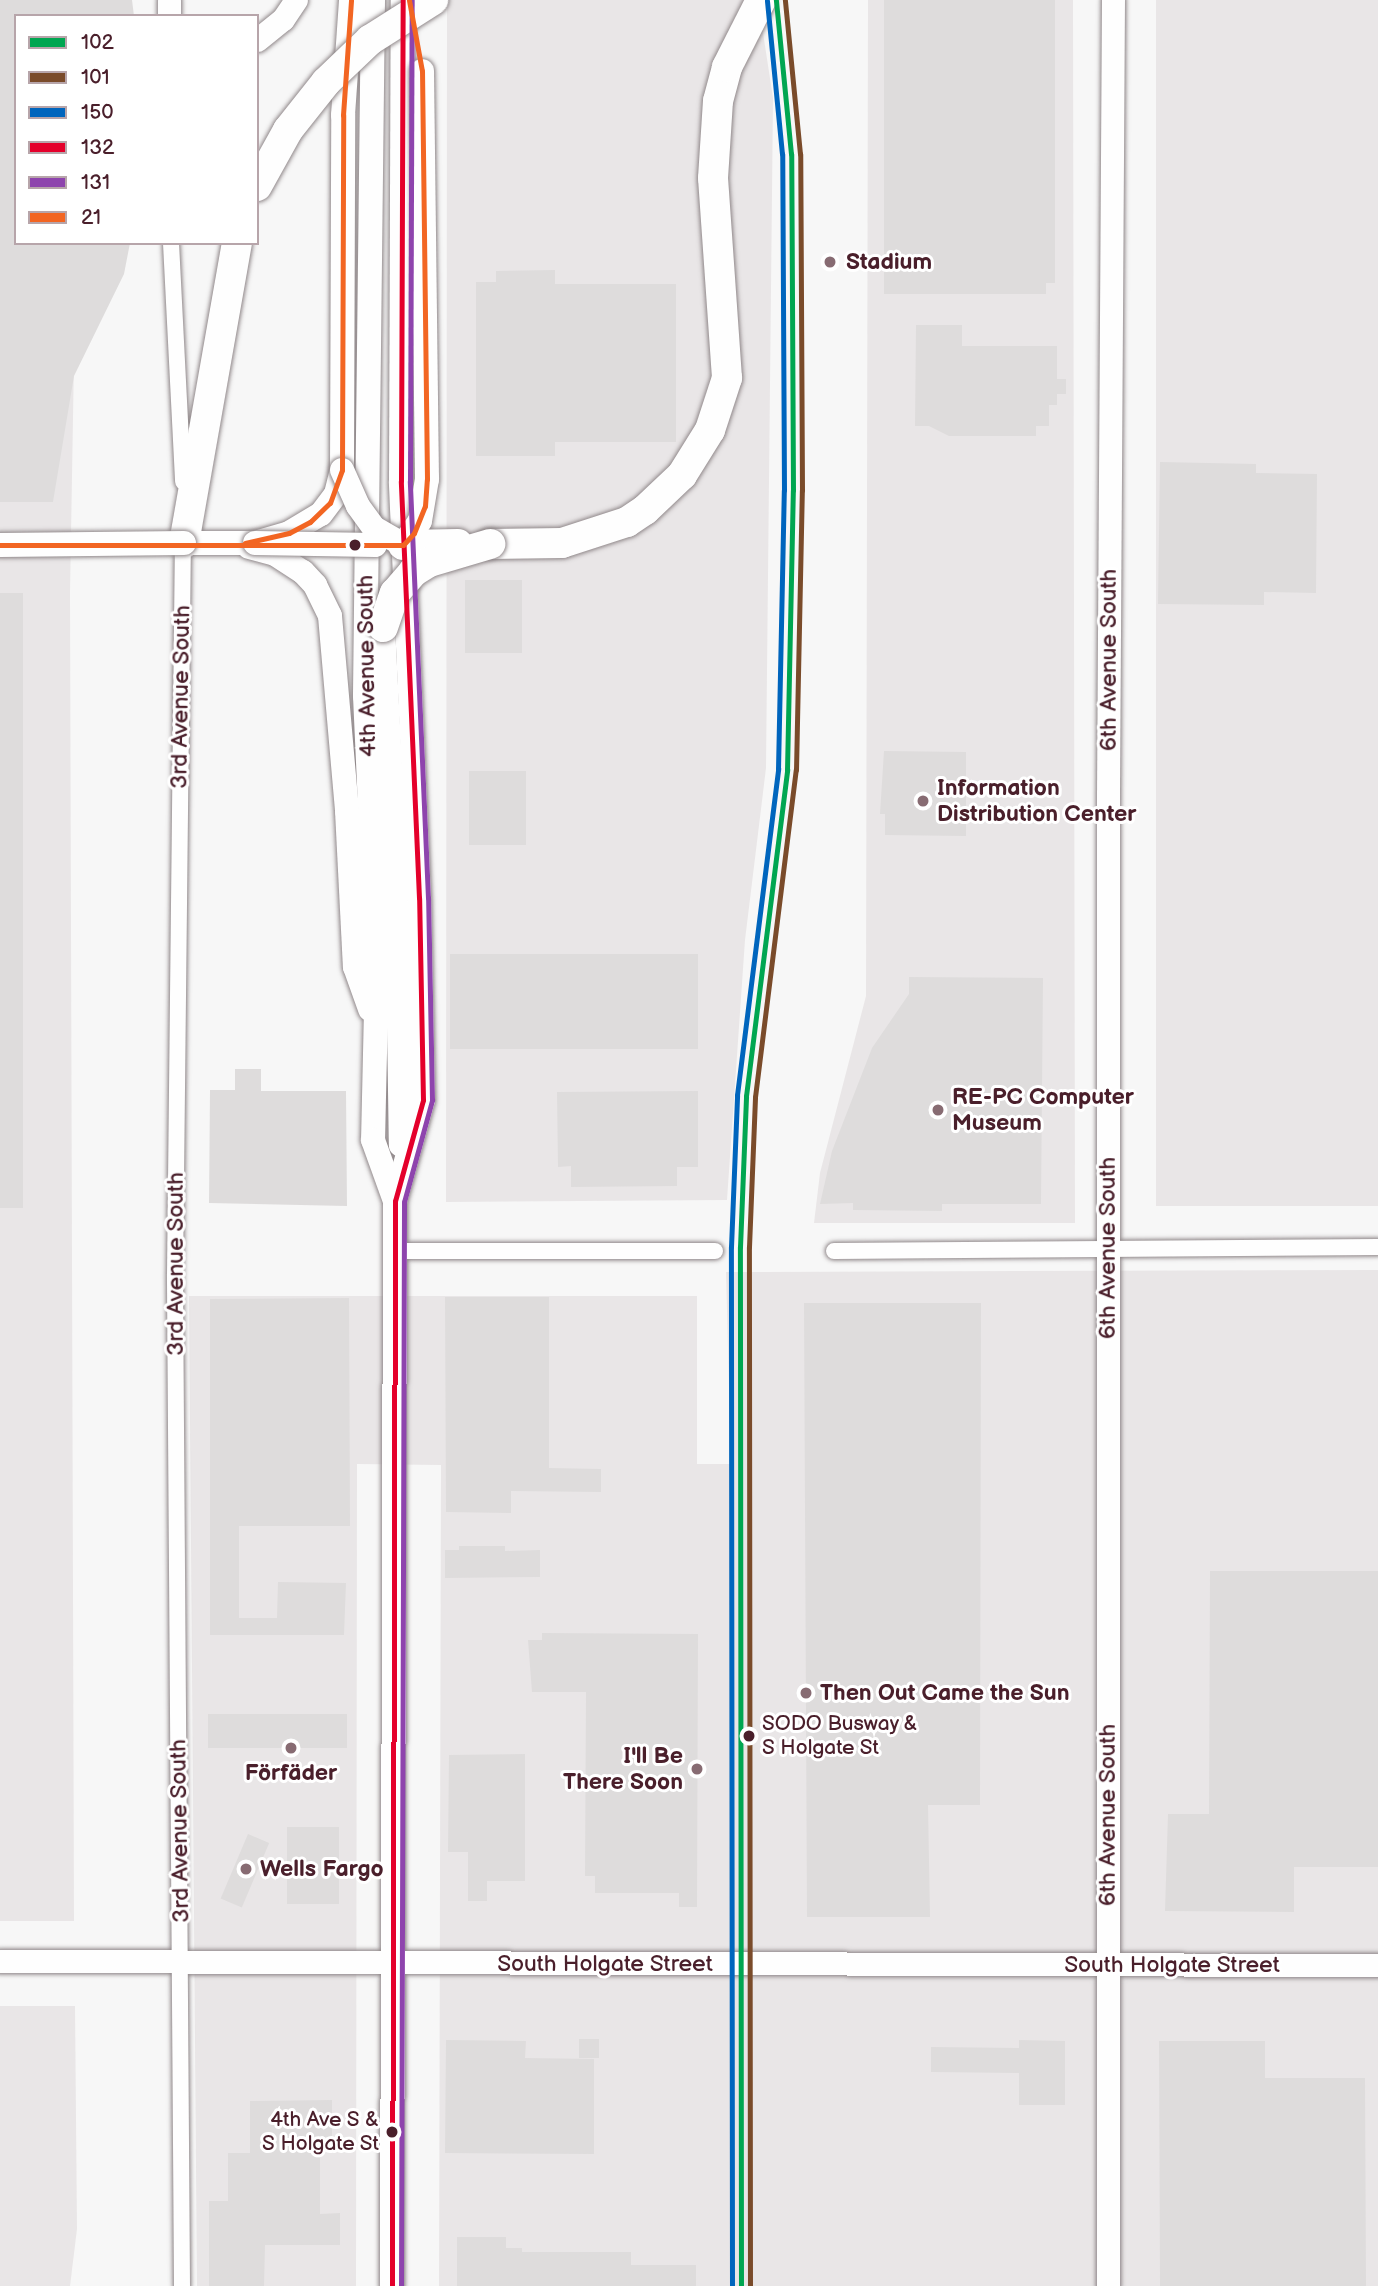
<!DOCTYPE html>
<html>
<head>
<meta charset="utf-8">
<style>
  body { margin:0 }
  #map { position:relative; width:1378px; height:2286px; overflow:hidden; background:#f7f7f7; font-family:"Balsamiq Sans",sans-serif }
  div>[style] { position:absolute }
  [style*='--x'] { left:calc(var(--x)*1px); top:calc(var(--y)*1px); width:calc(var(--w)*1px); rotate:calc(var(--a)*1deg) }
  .built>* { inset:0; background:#e9e6e7; transform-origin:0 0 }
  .building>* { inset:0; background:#dedcdc; transform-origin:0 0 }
  .roads { filter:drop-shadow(0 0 2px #90888a) drop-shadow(0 0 2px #90888a) }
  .street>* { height:16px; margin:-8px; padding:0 8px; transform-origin:8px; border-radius:8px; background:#fefefe }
  .secondary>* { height:23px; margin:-11.5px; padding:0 11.5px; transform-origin:11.5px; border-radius:11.5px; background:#fefefe }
  .primary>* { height:24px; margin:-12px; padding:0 12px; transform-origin:12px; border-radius:12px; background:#fefefe }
  .highway>* { height:30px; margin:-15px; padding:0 15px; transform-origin:15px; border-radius:15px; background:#fefefe }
  .bridges { filter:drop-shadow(0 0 2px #90888a) drop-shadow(0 0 2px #90888a) }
  .primary-bridge>* { height:24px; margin:-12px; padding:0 12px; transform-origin:12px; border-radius:12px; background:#fefefe }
  .highway-bridge>* { height:30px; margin:-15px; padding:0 15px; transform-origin:15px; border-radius:15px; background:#fefefe }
  .bus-1>* { height:5px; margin:-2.5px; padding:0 2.5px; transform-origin:2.5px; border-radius:2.5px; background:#00a651 }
  .bus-2>* { height:5px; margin:-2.5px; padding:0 2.5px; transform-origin:2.5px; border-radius:2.5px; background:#7a4b2a }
  .bus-3>* { height:5px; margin:-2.5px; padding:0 2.5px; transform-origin:2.5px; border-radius:2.5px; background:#0065bd }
  .bus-4>* { height:5px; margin:-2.5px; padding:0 2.5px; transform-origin:2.5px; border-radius:2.5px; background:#e4002b }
  .bus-5>* { height:5px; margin:-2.5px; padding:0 2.5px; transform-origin:2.5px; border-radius:2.5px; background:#8e44ad }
  .bus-6>* { height:5px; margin:-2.5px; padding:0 2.5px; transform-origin:2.5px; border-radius:2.5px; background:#f26522 }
  .dots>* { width:19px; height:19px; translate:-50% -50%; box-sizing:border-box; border:4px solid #fff; border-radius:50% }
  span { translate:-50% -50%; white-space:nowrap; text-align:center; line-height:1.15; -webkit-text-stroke:6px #fff; paint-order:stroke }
  .bus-label { font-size:21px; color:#4a1f2b }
  .left { translate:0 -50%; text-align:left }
  .right { translate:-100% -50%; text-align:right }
  .poi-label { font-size:23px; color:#4a1f2b; font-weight:700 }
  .street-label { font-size:23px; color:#4a1f2b }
  .legend { position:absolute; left:14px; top:14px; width:245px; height:231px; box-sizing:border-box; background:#fff; border:2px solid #b7a5aa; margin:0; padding:9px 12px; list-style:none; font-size:21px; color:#4a1f2b }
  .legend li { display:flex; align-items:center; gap:14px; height:35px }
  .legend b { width:35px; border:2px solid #b7a5aa }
</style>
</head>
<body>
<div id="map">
  <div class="built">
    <div style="clip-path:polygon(447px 0,758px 0,773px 98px,766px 768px,745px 940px,727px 1200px,446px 1202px)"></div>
    <div style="clip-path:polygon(868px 0,1073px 0,1075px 1223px,814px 1223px,820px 1173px,866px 996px)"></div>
    <div style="left:1156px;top:0;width:222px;height:1206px"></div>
    <div style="clip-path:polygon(0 190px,16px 243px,76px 243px,70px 593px,74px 1921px,0 1921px)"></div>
    <div style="clip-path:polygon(1378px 1270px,1378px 2286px,439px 2286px,441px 1465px,357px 1464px,356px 2286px,197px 2286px,189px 1296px,697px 1296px,697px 1464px,731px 1464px,726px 1272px)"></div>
    <div style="clip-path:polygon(0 2006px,75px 2006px,77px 2229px,70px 2286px,0 2286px)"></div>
  </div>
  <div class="building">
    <div style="clip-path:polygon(0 0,132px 0,134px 16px,16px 16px,16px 243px,130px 243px,124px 274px,74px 376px,53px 502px,0 502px)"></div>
    <div style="clip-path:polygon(884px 0,1055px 0,1055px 283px,1046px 283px,1046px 294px,884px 294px)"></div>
    <div style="clip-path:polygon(555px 270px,555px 284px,676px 284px,676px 442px,555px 442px,555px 456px,476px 456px,476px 282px,496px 282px,496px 271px)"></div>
    <div style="clip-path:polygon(916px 325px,962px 325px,962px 346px,1057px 346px,1057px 379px,1066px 379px,1066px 394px,1057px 394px,1057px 405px,1049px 405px,1049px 426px,1036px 426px,1036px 436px,949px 436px,929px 426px,915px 426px)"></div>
    <div style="clip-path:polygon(1160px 462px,1256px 464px,1256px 473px,1317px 474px,1316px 593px,1264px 592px,1264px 605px,1158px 604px)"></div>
    <div style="left:465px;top:580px;width:57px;height:73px"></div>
    <div style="left:0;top:593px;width:23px;height:615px"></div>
    <div style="clip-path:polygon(884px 751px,966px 752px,966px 836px,885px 835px,885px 814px,880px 814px)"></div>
    <div style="left:469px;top:771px;width:57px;height:74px"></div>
    <div style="left:450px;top:954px;width:248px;height:95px"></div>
    <div style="clip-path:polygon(909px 977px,1043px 978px,1041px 1204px,942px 1204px,942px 1211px,853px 1210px,853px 1203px,820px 1204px,832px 1151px,872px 1048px,909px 994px)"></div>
    <div style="clip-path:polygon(235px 1069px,261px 1069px,261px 1091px,346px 1091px,347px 1206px,209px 1203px,210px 1090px,235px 1090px)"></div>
    <div style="clip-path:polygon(698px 1091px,698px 1167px,677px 1167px,677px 1186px,571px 1187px,571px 1166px,558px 1167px,557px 1092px)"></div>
    <div style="clip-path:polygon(445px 1297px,549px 1297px,549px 1468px,601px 1469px,601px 1492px,511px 1491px,511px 1513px,446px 1512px)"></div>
    <div style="clip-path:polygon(349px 1298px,350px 1526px,239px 1526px,239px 1618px,277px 1618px,278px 1582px,346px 1583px,344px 1635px,210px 1635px,210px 1299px)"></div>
    <div style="clip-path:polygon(804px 1303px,981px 1303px,980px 1805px,928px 1805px,930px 1917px,807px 1917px)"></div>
    <div style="clip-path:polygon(459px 1546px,505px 1546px,505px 1551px,540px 1550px,540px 1577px,445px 1578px,445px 1550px,459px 1550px)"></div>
    <div style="clip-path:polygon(1210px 1571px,1378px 1571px,1378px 1867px,1294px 1867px,1294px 1912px,1165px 1911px,1168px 1814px,1209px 1814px)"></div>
    <div style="clip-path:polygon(542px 1633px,698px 1634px,697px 1907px,679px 1907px,679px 1893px,595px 1893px,595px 1876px,585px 1876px,586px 1692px,532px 1692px,528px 1640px,542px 1640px)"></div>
    <div style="left:208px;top:1714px;width:139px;height:34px"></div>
    <div style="clip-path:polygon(525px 1754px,525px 1881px,487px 1881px,487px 1901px,468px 1901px,468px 1852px,448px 1852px,449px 1755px)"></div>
    <div style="left:287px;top:1827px;width:52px;height:77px"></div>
    <div style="left:248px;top:1834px;width:23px;height:70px;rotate:23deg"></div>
    <div style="left:579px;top:2039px;width:20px;height:19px"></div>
    <div style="clip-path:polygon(446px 2040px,526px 2041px,525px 2058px,594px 2059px,594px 2154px,445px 2153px)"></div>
    <div style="clip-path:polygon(1019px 2040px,1065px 2041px,1065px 2105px,1019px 2105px,1019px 2073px,931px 2072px,931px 2047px,1019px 2048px)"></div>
    <div style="clip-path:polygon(1159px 2041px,1265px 2041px,1265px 2078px,1365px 2078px,1366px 2286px,1160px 2286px)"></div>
    <div style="clip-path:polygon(332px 2100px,332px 2137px,320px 2137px,320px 2214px,340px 2213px,340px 2245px,265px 2245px,264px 2286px,209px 2286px,209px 2201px,228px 2201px,228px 2153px,250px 2153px,250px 2101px)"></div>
    <div style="clip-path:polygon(457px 2237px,506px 2237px,506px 2248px,522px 2248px,522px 2252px,631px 2252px,631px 2265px,696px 2265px,696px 2286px,457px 2286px)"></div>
  </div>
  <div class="roads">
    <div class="street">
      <div style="--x:171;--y:243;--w:239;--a:87.1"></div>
      <div style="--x:395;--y:1251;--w:320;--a:0"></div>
      <div style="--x:834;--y:1251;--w:544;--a:-0.42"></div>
      <div style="--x:182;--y:2286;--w:1012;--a:-90.4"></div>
      <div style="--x:175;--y:1274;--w:738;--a:-89.38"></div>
    </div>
    <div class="secondary">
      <div style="--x:169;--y:0;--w:16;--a:90"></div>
      <div style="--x:257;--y:40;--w:33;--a:-39"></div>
      <div style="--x:283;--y:19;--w:23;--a:-56"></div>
      <div style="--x:0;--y:1961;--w:1378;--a:0.17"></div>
      <div style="--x:1108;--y:2286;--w:1492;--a:-90"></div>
      <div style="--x:1108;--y:794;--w:794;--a:-89.64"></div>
    </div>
    <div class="primary">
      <div style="--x:373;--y:0;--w:696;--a:90.66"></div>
      <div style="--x:365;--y:696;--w:269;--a:87.4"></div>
      <div style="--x:377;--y:965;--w:175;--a:91.3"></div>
      <div style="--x:373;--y:1140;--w:65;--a:70.2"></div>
      <div style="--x:184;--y:543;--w:71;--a:0"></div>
      <div style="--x:255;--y:543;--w:35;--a:-16"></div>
      <div style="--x:289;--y:533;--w:37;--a:-31"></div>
      <div style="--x:321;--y:514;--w:25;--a:-53"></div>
      <div style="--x:336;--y:494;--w:25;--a:-76"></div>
      <div style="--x:342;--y:470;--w:355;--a:-89.8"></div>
      <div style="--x:343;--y:115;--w:115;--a:-86"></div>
      <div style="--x:249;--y:547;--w:27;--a:15"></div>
      <div style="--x:275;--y:554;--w:33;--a:33"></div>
      <div style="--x:303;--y:572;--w:18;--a:47"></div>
      <div style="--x:315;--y:585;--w:34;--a:64"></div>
      <div style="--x:330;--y:616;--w:196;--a:85"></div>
      <div style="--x:347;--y:811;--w:156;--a:87.1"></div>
      <div style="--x:355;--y:967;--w:45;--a:70.3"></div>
      <div style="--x:382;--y:607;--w:293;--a:87.1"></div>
      <div style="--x:397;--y:900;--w:245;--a:89.1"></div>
      <div style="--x:392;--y:2286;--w:1085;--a:-89.84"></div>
      <div style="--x:395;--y:1201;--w:105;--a:-74.5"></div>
      <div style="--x:423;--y:1100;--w:202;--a:-91.1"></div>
      <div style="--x:419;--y:898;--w:417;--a:-92.5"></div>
      <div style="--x:401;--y:481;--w:481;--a:-89.8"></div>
    </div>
    <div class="highway">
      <div style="--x:184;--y:543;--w:305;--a:-80"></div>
      <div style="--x:490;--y:544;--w:72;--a:-0.8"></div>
      <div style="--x:562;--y:543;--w:68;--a:-17.9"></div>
      <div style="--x:627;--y:522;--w:22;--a:-34"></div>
      <div style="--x:645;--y:510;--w:51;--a:-43.4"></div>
      <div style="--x:682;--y:475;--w:53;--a:-58.1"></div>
      <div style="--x:710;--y:430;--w:55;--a:-71.9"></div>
      <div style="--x:727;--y:378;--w:200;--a:-94"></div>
      <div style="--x:713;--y:178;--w:77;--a:-86.3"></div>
      <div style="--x:718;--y:101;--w:35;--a:-75"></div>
      <div style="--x:727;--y:67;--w:75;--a:-63.1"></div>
    </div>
  </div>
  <div class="bridges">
    <div class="primary-bridge">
      <div style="--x:342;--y:470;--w:39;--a:66"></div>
      <div style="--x:358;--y:506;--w:27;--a:54"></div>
      <div style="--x:374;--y:528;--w:34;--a:30"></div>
      <div style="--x:403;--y:545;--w:29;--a:-55"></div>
      <div style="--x:420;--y:521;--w:43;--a:-80.5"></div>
      <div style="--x:427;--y:479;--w:408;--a:-90.7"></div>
      <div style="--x:255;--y:543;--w:120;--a:1"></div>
      <div style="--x:0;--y:545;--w:184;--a:-0.6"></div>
    </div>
    <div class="highway-bridge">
      <div style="--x:257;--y:186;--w:64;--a:-61"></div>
      <div style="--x:288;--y:130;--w:61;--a:-51.6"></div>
      <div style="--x:326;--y:82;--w:61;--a:-43.7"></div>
      <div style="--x:370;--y:40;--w:75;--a:-32.4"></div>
      <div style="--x:403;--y:545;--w:55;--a:-1"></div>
      <div style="--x:383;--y:627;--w:36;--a:-71"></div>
      <div style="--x:395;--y:593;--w:28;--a:-49"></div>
      <div style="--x:413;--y:572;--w:19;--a:-32"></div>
      <div style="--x:429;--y:562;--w:64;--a:-16.4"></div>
    </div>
  </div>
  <div class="bus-1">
    <div style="--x:741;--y:2286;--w:1039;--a:-90.06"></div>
    <div style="--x:740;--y:1247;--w:151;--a:-87.7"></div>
    <div style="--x:746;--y:1096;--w:329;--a:-82.8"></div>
    <div style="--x:787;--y:770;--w:280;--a:-88.8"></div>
    <div style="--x:793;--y:490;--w:336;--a:-90.3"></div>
    <div style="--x:791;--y:154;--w:155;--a:-95.6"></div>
  </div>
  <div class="bus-2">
    <div style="--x:750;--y:2286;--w:1039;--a:-90.06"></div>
    <div style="--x:749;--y:1247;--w:150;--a:-87.7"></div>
    <div style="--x:755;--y:1097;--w:330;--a:-82.9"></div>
    <div style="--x:796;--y:770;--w:280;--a:-88.8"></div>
    <div style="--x:802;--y:490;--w:336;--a:-90.3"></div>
    <div style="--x:800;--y:154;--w:155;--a:-95.6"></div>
  </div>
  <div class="bus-3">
    <div style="--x:732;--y:2286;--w:1039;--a:-90.06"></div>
    <div style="--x:731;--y:1247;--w:152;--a:-87.7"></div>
    <div style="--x:737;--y:1095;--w:329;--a:-82.8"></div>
    <div style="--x:778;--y:769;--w:279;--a:-88.8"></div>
    <div style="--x:784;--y:490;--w:336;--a:-90.3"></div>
    <div style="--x:782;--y:154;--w:154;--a:-95.6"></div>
  </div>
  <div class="bus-4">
    <div style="--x:392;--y:2286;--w:1085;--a:-89.84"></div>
    <div style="--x:395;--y:1201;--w:105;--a:-74.5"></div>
    <div style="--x:423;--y:1100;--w:202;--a:-91.1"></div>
    <div style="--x:419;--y:898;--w:417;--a:-92.5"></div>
    <div style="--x:401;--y:481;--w:481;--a:-89.8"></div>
  </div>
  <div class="bus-5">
    <div style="--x:401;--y:2286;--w:1084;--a:-89.84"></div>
    <div style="--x:404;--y:1202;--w:106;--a:-74.6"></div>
    <div style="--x:432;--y:1100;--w:202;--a:-91.1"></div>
    <div style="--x:428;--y:898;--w:417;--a:-92.5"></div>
    <div style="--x:410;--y:481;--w:481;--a:-89.8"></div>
  </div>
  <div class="bus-6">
    <div style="--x:245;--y:543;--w:45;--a:-12.8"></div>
    <div style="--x:289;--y:533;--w:24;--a:-28"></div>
    <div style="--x:310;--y:522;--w:28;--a:-44"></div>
    <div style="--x:330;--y:503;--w:35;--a:-70"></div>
    <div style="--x:342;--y:470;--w:355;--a:-89.8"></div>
    <div style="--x:343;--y:115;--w:115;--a:-86"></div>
    <div style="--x:0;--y:545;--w:403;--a:0"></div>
    <div style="--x:403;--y:545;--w:16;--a:-47"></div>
    <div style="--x:414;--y:533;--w:29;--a:-68"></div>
    <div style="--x:425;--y:506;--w:27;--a:-86"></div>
    <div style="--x:427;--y:479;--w:408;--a:-90.7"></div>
    <div style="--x:422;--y:71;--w:72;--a:-100.4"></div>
  </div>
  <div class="dots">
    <div style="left:830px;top:262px;background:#876b72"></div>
    <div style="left:355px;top:545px;background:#4a1f2b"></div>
    <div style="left:923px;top:801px;background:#876b72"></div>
    <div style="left:938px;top:1110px;background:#876b72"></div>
    <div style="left:806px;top:1693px;background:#876b72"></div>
    <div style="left:749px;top:1736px;background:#4a1f2b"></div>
    <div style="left:291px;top:1748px;background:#876b72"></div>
    <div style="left:697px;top:1769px;background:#876b72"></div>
    <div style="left:246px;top:1869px;background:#876b72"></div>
    <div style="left:392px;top:2132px;background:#4a1f2b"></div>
  </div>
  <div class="bus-label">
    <span class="left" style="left:762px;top:1736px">SODO Busway &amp;<br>S Holgate St</span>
    <span class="right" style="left:379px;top:2132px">4th Ave S &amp;<br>S Holgate St</span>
  </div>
  <div class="poi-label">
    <span class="left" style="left:846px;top:262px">Stadium</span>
    <span class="left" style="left:937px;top:801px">Information<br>Distribution Center</span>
    <span class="left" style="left:952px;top:1110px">RE-PC Computer<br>Museum</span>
    <span class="left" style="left:820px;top:1693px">Then Out Came the Sun</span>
    <span class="right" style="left:683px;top:1769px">I'll Be<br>There Soon</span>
    <span style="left:291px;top:1773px">Förfäder</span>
    <span class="left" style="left:260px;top:1869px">Wells Fargo</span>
  </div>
  <div class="street-label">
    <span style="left:1109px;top:660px;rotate:-90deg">6th Avenue South</span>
    <span style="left:367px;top:666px;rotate:-91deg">4th Avenue South</span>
    <span style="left:181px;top:697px;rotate:-89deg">3rd Avenue South</span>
    <span style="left:1108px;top:1248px;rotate:-90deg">6th Avenue South</span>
    <span style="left:176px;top:1264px;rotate:-90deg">3rd Avenue South</span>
    <span style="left:1108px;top:1815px;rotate:-90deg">6th Avenue South</span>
    <span style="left:180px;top:1831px;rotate:-91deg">3rd Avenue South</span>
    <span style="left:605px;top:1964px">South Holgate Street</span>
    <span style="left:1172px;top:1965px">South Holgate Street</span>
  </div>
  <ul class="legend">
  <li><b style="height:9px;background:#00a651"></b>102</li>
  <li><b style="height:9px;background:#7a4b2a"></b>101</li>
  <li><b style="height:9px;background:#0065bd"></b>150</li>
  <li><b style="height:9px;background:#e4002b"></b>132</li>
  <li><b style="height:9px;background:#8e44ad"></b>131</li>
  <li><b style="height:9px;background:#f26522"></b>21</li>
  </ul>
</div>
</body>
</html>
